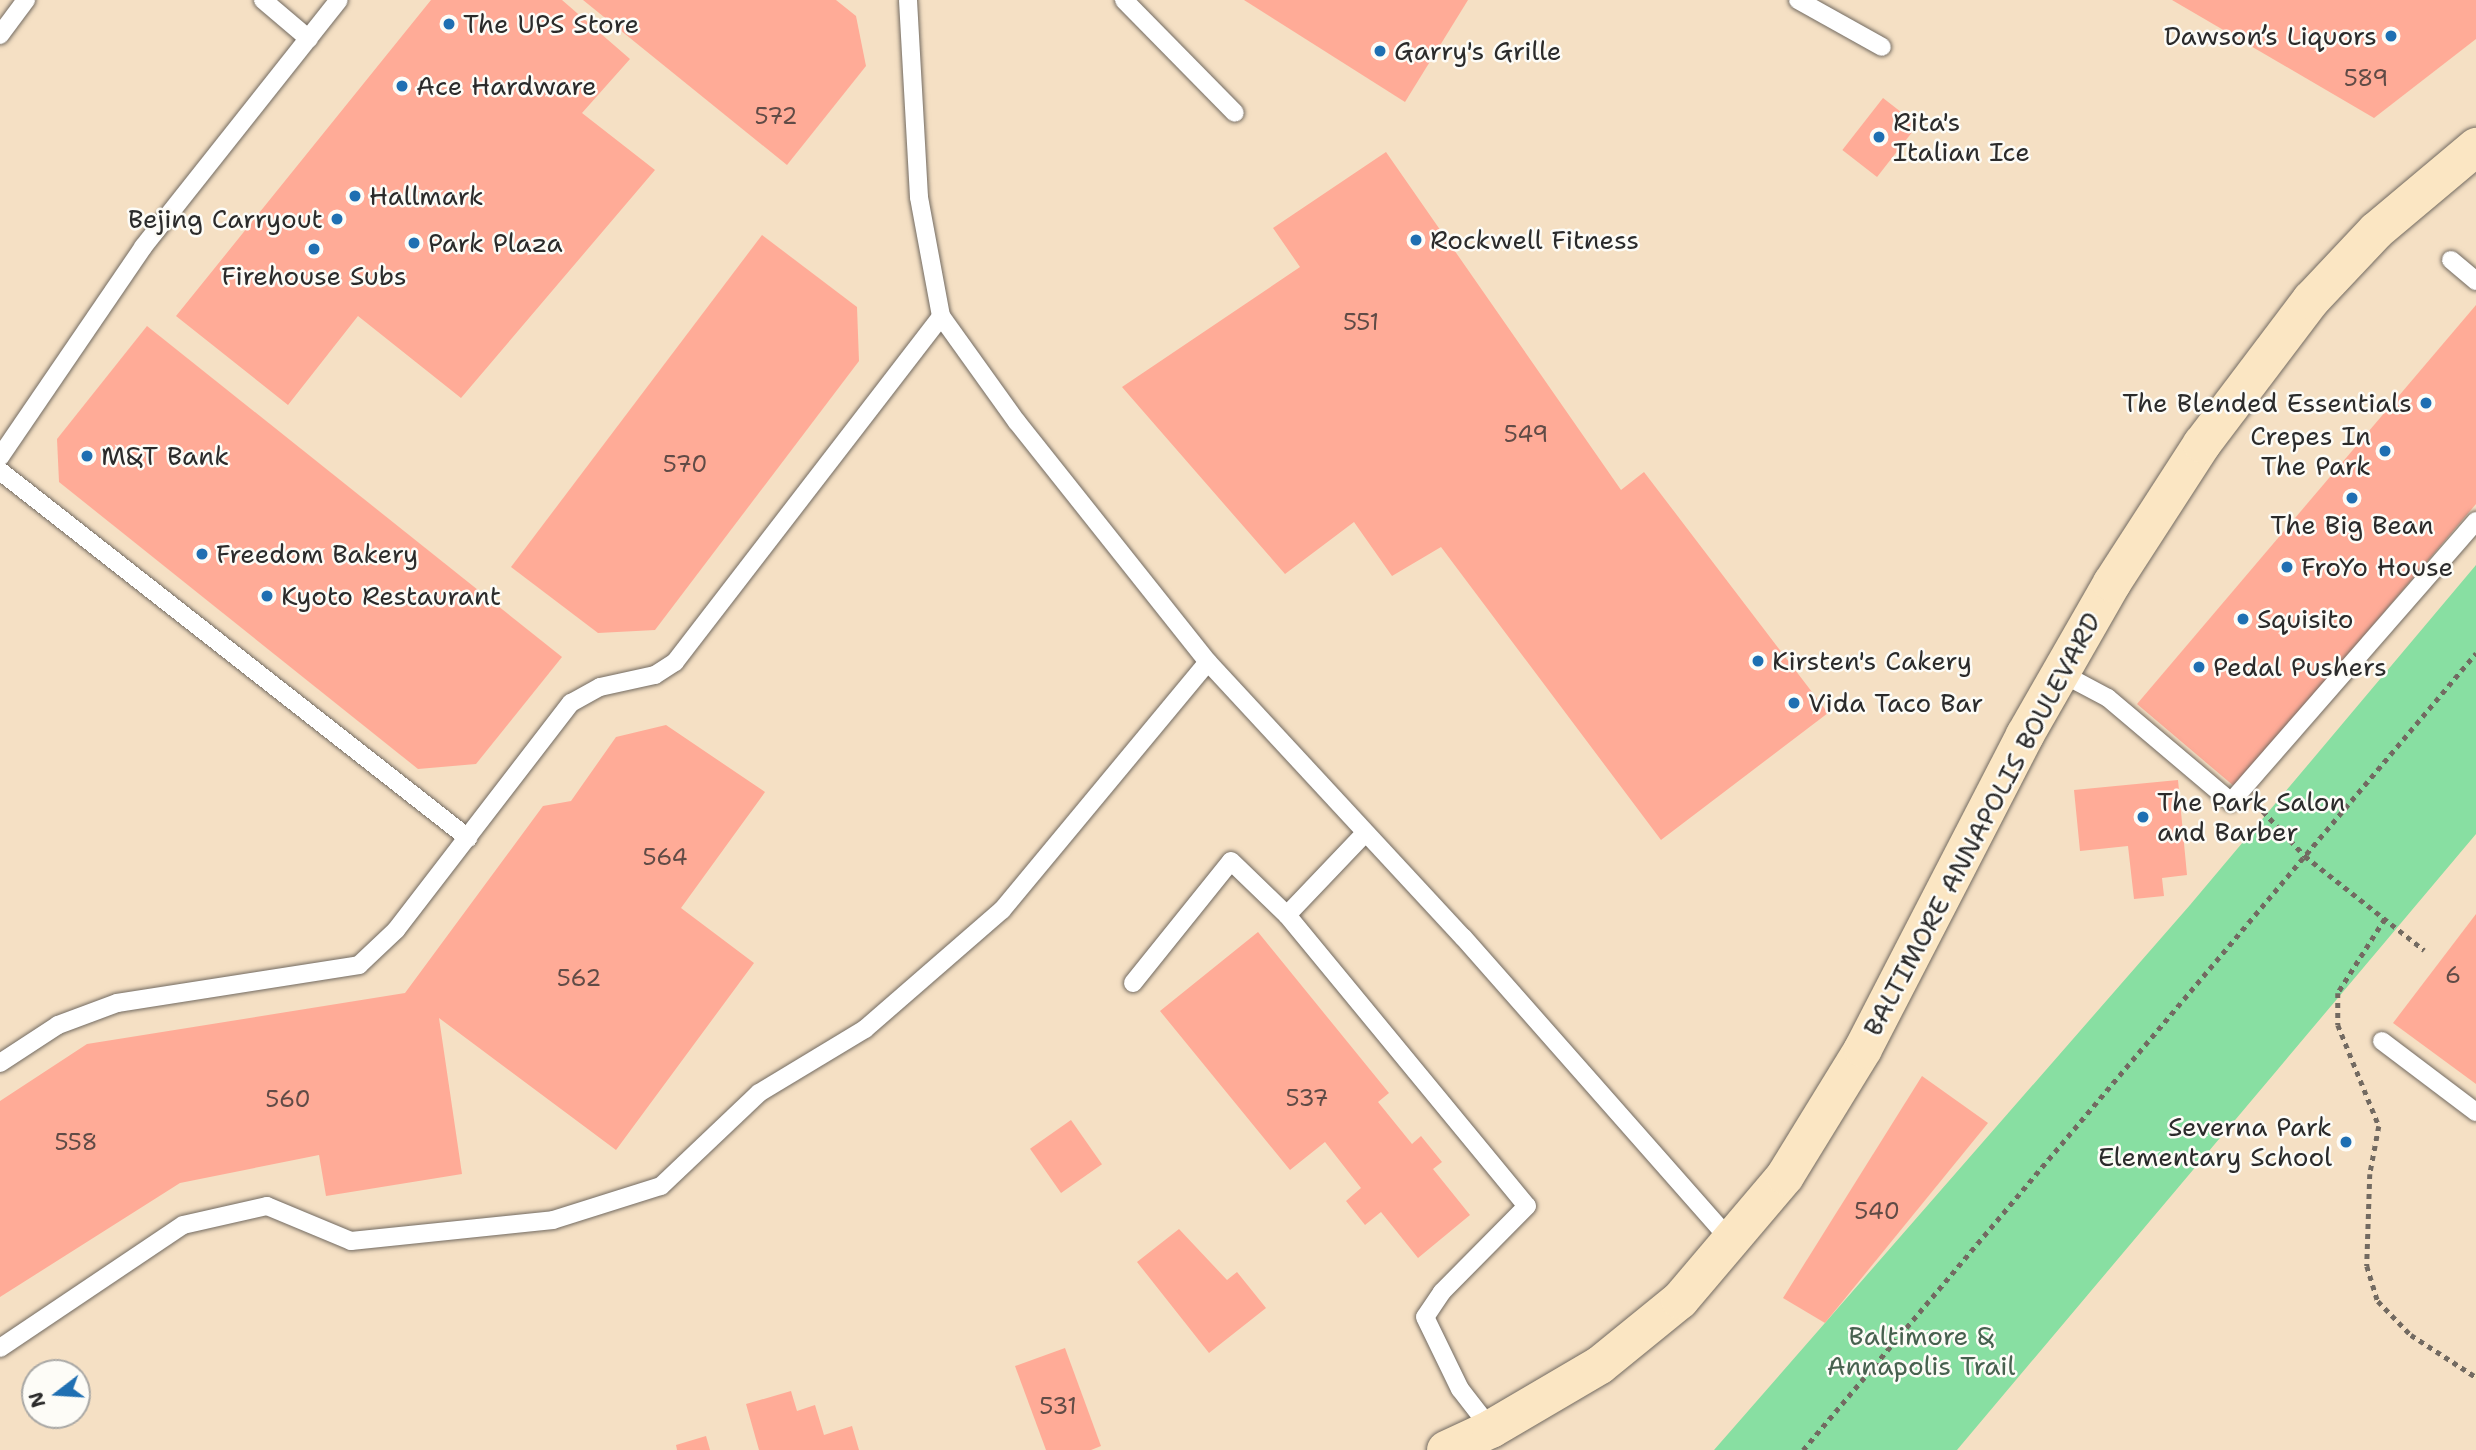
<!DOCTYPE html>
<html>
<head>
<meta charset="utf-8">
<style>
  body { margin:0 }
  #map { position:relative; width:2476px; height:1450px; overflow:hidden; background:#f5e0c4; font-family:"Shantell Sans",sans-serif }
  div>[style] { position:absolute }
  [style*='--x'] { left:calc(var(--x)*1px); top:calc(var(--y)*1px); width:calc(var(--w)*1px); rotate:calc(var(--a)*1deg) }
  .green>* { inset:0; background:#88dfa2 }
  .building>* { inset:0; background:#ffab97; transform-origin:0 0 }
  .path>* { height:4.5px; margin-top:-2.25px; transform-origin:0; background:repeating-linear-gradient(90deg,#726a61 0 5px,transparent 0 10px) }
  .roads { filter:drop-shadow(0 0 2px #726a61) drop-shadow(0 0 2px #726a61) }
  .lane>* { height:18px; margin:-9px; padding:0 9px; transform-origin:9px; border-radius:9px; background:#fff }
  .secondary>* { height:38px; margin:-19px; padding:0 19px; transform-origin:19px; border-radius:19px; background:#fbe6c3 }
  .dots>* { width:19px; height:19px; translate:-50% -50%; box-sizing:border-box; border:4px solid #fdfcf7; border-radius:50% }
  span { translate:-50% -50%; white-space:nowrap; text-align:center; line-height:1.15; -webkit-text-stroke:5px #fdfcf7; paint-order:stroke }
  .number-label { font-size:23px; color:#604b46 }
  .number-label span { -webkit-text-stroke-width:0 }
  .poi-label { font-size:26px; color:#2b2b2b }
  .left { translate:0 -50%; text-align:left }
  .right { translate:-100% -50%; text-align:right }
  .street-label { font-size:26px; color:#2b2b2b }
  .park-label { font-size:26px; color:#47614f }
  .north { position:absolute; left:21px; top:1359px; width:70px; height:70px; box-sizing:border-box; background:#fdfcf7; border:2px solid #a9a8a5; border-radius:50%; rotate:253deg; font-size:19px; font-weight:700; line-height:28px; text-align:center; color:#2b2b2b }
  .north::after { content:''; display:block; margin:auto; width:24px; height:32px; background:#1f6fb2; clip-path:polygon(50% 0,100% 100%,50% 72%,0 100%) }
</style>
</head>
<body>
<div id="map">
  <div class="green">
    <div style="clip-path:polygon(2476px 565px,2476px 834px,1957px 1450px,1714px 1450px,2190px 905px)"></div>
  </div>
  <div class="building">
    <div style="clip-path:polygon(431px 0,562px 0,630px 59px,582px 113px,655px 170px,461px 398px,358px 316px,288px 405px,176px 316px)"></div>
    <div style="clip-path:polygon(583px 0,836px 0,856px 16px,866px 66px,787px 165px)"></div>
    <div style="clip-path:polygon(1244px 0,1468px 0,1405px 102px)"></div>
    <div style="clip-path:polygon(2172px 0,2476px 0,2476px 39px,2374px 118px)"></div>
    <div style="left:1883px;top:98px;width:44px;height:66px;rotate:38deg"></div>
    <div style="clip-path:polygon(1386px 152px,1621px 490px,1644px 472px,1828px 713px,1661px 840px,1441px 547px,1392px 576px,1354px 522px,1285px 574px,1122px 387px,1300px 267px,1273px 228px)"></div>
    <div style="clip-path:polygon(762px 235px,857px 307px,859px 361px,655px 630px,598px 633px,511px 567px)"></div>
    <div style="clip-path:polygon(2476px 305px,2476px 504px,2235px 787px,2137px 704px)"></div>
    <div style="clip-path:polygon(147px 326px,562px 657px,476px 764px,418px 769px,59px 482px,57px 439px)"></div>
    <div style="clip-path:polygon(666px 725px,765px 792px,681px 908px,754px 963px,616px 1150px,439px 1018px,462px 1174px,326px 1196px,319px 1155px,180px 1183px,0 1297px,0 1101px,87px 1044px,405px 993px,543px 806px,571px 801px,616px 737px)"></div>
    <div style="clip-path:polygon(2178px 780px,2187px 875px,2162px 878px,2164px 896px,2134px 899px,2128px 846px,2080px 851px,2074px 790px)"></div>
    <div style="clip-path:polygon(2476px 914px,2476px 1084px,2393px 1023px)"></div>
    <div style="clip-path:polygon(1258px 932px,1389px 1093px,1378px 1102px,1412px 1144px,1421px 1136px,1442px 1162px,1433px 1169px,1470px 1215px,1418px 1258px,1381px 1212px,1365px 1225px,1346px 1201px,1361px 1188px,1325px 1142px,1290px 1170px,1160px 1011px)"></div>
    <div style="clip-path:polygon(1922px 1076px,1988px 1123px,1825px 1323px,1783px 1298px)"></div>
    <div style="left:1071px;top:1120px;width:54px;height:50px;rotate:55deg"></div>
    <div style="clip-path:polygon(1179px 1229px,1227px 1280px,1237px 1272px,1266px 1308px,1209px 1353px,1137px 1262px)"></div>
    <div style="clip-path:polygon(1065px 1348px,1101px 1446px,1091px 1450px,1046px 1450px,1015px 1366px)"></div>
    <div style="clip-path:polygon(791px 1391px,797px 1411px,815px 1405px,824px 1435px,852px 1426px,859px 1450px,759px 1450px,746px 1404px)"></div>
    <div style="clip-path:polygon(706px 1436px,710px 1450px,677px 1450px,676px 1445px)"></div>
  </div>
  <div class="path">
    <div style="--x:2263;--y:811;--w:62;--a:47"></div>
    <div style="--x:2305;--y:856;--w:152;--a:38.3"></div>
    <div style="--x:2385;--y:919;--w:88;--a:122.4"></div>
    <div style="--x:2338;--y:993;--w:32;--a:90"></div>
    <div style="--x:2338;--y:1025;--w:109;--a:67.9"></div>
    <div style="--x:2379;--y:1126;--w:49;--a:100.6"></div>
    <div style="--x:2370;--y:1174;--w:92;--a:91.9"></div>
    <div style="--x:2367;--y:1266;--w:37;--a:73"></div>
    <div style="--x:2378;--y:1301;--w:47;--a:45.9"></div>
    <div style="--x:2411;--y:1335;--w:77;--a:32.9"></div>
    <div style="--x:1803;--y:1450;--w:1043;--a:-49.82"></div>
  </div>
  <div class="roads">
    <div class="lane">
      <div style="--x:263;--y:0;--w:60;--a:40.3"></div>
      <div style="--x:1124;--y:0;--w:158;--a:45.5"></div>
      <div style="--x:1798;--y:0;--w:96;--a:29.2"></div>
      <div style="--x:0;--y:35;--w:44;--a:-53.4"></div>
      <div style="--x:2451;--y:260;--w:33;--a:40"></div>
      <div style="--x:941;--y:316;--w:130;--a:54.4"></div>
      <div style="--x:1017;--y:422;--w:307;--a:51.5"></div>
      <div style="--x:1208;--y:662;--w:375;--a:47.2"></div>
      <div style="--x:1463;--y:937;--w:407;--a:48.6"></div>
      <div style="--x:0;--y:457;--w:254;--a:-55.7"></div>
      <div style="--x:143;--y:247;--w:315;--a:-51.6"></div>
      <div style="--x:0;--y:471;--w:595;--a:38.1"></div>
      <div style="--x:2061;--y:673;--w:53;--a:28"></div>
      <div style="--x:2108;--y:698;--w:161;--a:40.2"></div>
      <div style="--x:2231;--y:802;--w:373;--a:-48.9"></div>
      <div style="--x:1287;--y:915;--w:377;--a:50.5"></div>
      <div style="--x:1527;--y:1206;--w:121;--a:134.7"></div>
      <div style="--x:1442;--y:1292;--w:30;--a:124"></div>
      <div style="--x:1425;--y:1317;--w:80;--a:64.1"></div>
      <div style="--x:1460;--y:1389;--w:51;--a:52.2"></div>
      <div style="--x:1133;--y:983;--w:156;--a:-51.2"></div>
      <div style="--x:1231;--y:861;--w:78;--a:44"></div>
      <div style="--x:1287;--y:915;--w:113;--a:-46.4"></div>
      <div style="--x:2382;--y:1041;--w:118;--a:37.1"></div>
      <div style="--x:0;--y:1063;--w:69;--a:-33.2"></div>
      <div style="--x:58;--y:1025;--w:63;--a:-20.4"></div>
      <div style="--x:117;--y:1003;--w:245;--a:-8.9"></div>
      <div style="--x:359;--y:965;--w:51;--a:-43.4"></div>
      <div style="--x:396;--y:930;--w:287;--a:-52.4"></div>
      <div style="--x:571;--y:703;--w:33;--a:-29"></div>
      <div style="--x:600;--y:687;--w:56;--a:-12.3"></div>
      <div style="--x:655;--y:675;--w:24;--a:-33"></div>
      <div style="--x:675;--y:662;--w:436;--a:-52.4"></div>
      <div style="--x:941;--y:316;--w:121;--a:-100.5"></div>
      <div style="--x:919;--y:197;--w:197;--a:-93.2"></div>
      <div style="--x:0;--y:1348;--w:220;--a:-33.9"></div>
      <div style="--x:183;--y:1225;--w:86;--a:-12.7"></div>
      <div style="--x:267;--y:1206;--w:91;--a:22.6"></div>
      <div style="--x:351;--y:1241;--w:203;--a:-5.9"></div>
      <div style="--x:553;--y:1220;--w:113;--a:-17.5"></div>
      <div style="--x:661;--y:1186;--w:135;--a:-43.5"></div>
      <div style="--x:759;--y:1093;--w:124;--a:-31.1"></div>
      <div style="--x:865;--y:1029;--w:181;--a:-41"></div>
      <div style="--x:1002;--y:910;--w:322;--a:-50.3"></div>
    </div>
    <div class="secondary">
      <div style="--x:1446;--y:1450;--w:50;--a:-25"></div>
      <div style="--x:1491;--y:1429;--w:126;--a:-30.4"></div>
      <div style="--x:1600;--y:1365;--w:103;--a:-39.1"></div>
      <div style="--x:1680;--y:1300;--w:162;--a:-49.7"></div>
      <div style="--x:1785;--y:1176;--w:149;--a:-58.4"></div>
      <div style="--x:1863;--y:1049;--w:353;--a:-62.7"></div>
      <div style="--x:2025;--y:735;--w:175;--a:-60.2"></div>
      <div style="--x:2112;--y:583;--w:166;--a:-57.1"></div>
      <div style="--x:2202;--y:444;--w:181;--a:-52.9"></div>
      <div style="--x:2311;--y:300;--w:95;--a:-46.7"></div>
      <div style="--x:2376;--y:231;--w:131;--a:-40"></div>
    </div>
  </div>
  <div class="dots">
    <div style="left:449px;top:24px;background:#1f6fb2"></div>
    <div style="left:2391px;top:36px;background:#1f6fb2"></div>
    <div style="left:1380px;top:51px;background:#1f6fb2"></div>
    <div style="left:402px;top:86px;background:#1f6fb2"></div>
    <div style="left:1879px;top:137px;background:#1f6fb2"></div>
    <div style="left:355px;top:196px;background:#1f6fb2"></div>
    <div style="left:337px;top:219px;background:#1f6fb2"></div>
    <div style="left:1416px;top:240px;background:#1f6fb2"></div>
    <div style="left:414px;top:243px;background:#1f6fb2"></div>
    <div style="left:314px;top:249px;background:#1f6fb2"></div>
    <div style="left:2426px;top:403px;background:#1f6fb2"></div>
    <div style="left:2385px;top:451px;background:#1f6fb2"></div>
    <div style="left:87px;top:456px;background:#1f6fb2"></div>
    <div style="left:2352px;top:498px;background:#1f6fb2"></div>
    <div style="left:202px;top:554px;background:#1f6fb2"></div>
    <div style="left:2287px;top:567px;background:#1f6fb2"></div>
    <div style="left:267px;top:596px;background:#1f6fb2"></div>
    <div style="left:2243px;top:619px;background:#1f6fb2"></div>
    <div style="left:1758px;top:661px;background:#1f6fb2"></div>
    <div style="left:2199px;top:667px;background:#1f6fb2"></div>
    <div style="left:1794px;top:703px;background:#1f6fb2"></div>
    <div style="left:2143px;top:817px;background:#1f6fb2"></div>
    <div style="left:2346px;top:1142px;background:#1f6fb2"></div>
  </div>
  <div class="number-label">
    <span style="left:2366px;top:78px">589</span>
    <span style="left:776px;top:116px">572</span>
    <span style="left:1361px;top:322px">551</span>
    <span style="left:1526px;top:434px">549</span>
    <span style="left:685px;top:464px">570</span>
    <span style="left:665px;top:857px">564</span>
    <span style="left:2453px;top:975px">6</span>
    <span style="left:579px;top:978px">562</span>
    <span style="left:1307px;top:1098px">537</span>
    <span style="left:288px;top:1099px">560</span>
    <span style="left:76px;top:1142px">558</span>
    <span style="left:1877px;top:1211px">540</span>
    <span style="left:1058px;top:1406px">531</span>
  </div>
  <div class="poi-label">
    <span class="left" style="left:463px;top:24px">The UPS Store</span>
    <span class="right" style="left:2377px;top:36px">Dawson’s Liquors</span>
    <span class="left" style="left:1394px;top:51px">Garry's Grille</span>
    <span class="left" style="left:416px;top:86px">Ace Hardware</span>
    <span class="left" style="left:1893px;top:137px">Rita's<br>Italian Ice</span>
    <span class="left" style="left:369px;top:196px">Hallmark</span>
    <span class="right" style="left:323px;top:219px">Bejing Carryout</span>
    <span class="left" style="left:1430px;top:240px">Rockwell Fitness</span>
    <span class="left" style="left:428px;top:243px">Park Plaza</span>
    <span style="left:314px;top:276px">Firehouse Subs</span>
    <span class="right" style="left:2412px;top:403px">The Blended Essentials</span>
    <span class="right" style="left:2371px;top:451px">Crepes In<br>The Park</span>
    <span class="left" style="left:101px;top:456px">M&amp;T Bank</span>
    <span style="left:2352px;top:525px">The Big Bean</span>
    <span class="left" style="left:216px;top:554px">Freedom Bakery</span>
    <span class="left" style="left:2301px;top:567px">FroYo House</span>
    <span class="left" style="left:281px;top:596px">Kyoto Restaurant</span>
    <span class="left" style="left:2257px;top:619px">Squisito</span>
    <span class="left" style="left:1772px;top:661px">Kirsten's Cakery</span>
    <span class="left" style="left:2213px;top:667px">Pedal Pushers</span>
    <span class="left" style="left:1808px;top:703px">Vida Taco Bar</span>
    <span class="left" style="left:2157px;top:817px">The Park Salon<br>and Barber</span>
    <span class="right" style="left:2332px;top:1142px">Severna Park<br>Elementary School</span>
  </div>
  <div class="street-label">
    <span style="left:1982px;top:824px;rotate:-62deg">BALTIMORE ANNAPOLIS BOULEVARD</span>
  </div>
  <div class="park-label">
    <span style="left:1921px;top:1351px">Baltimore &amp;<br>Annapolis Trail</span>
  </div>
  <div class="north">N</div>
</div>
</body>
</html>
